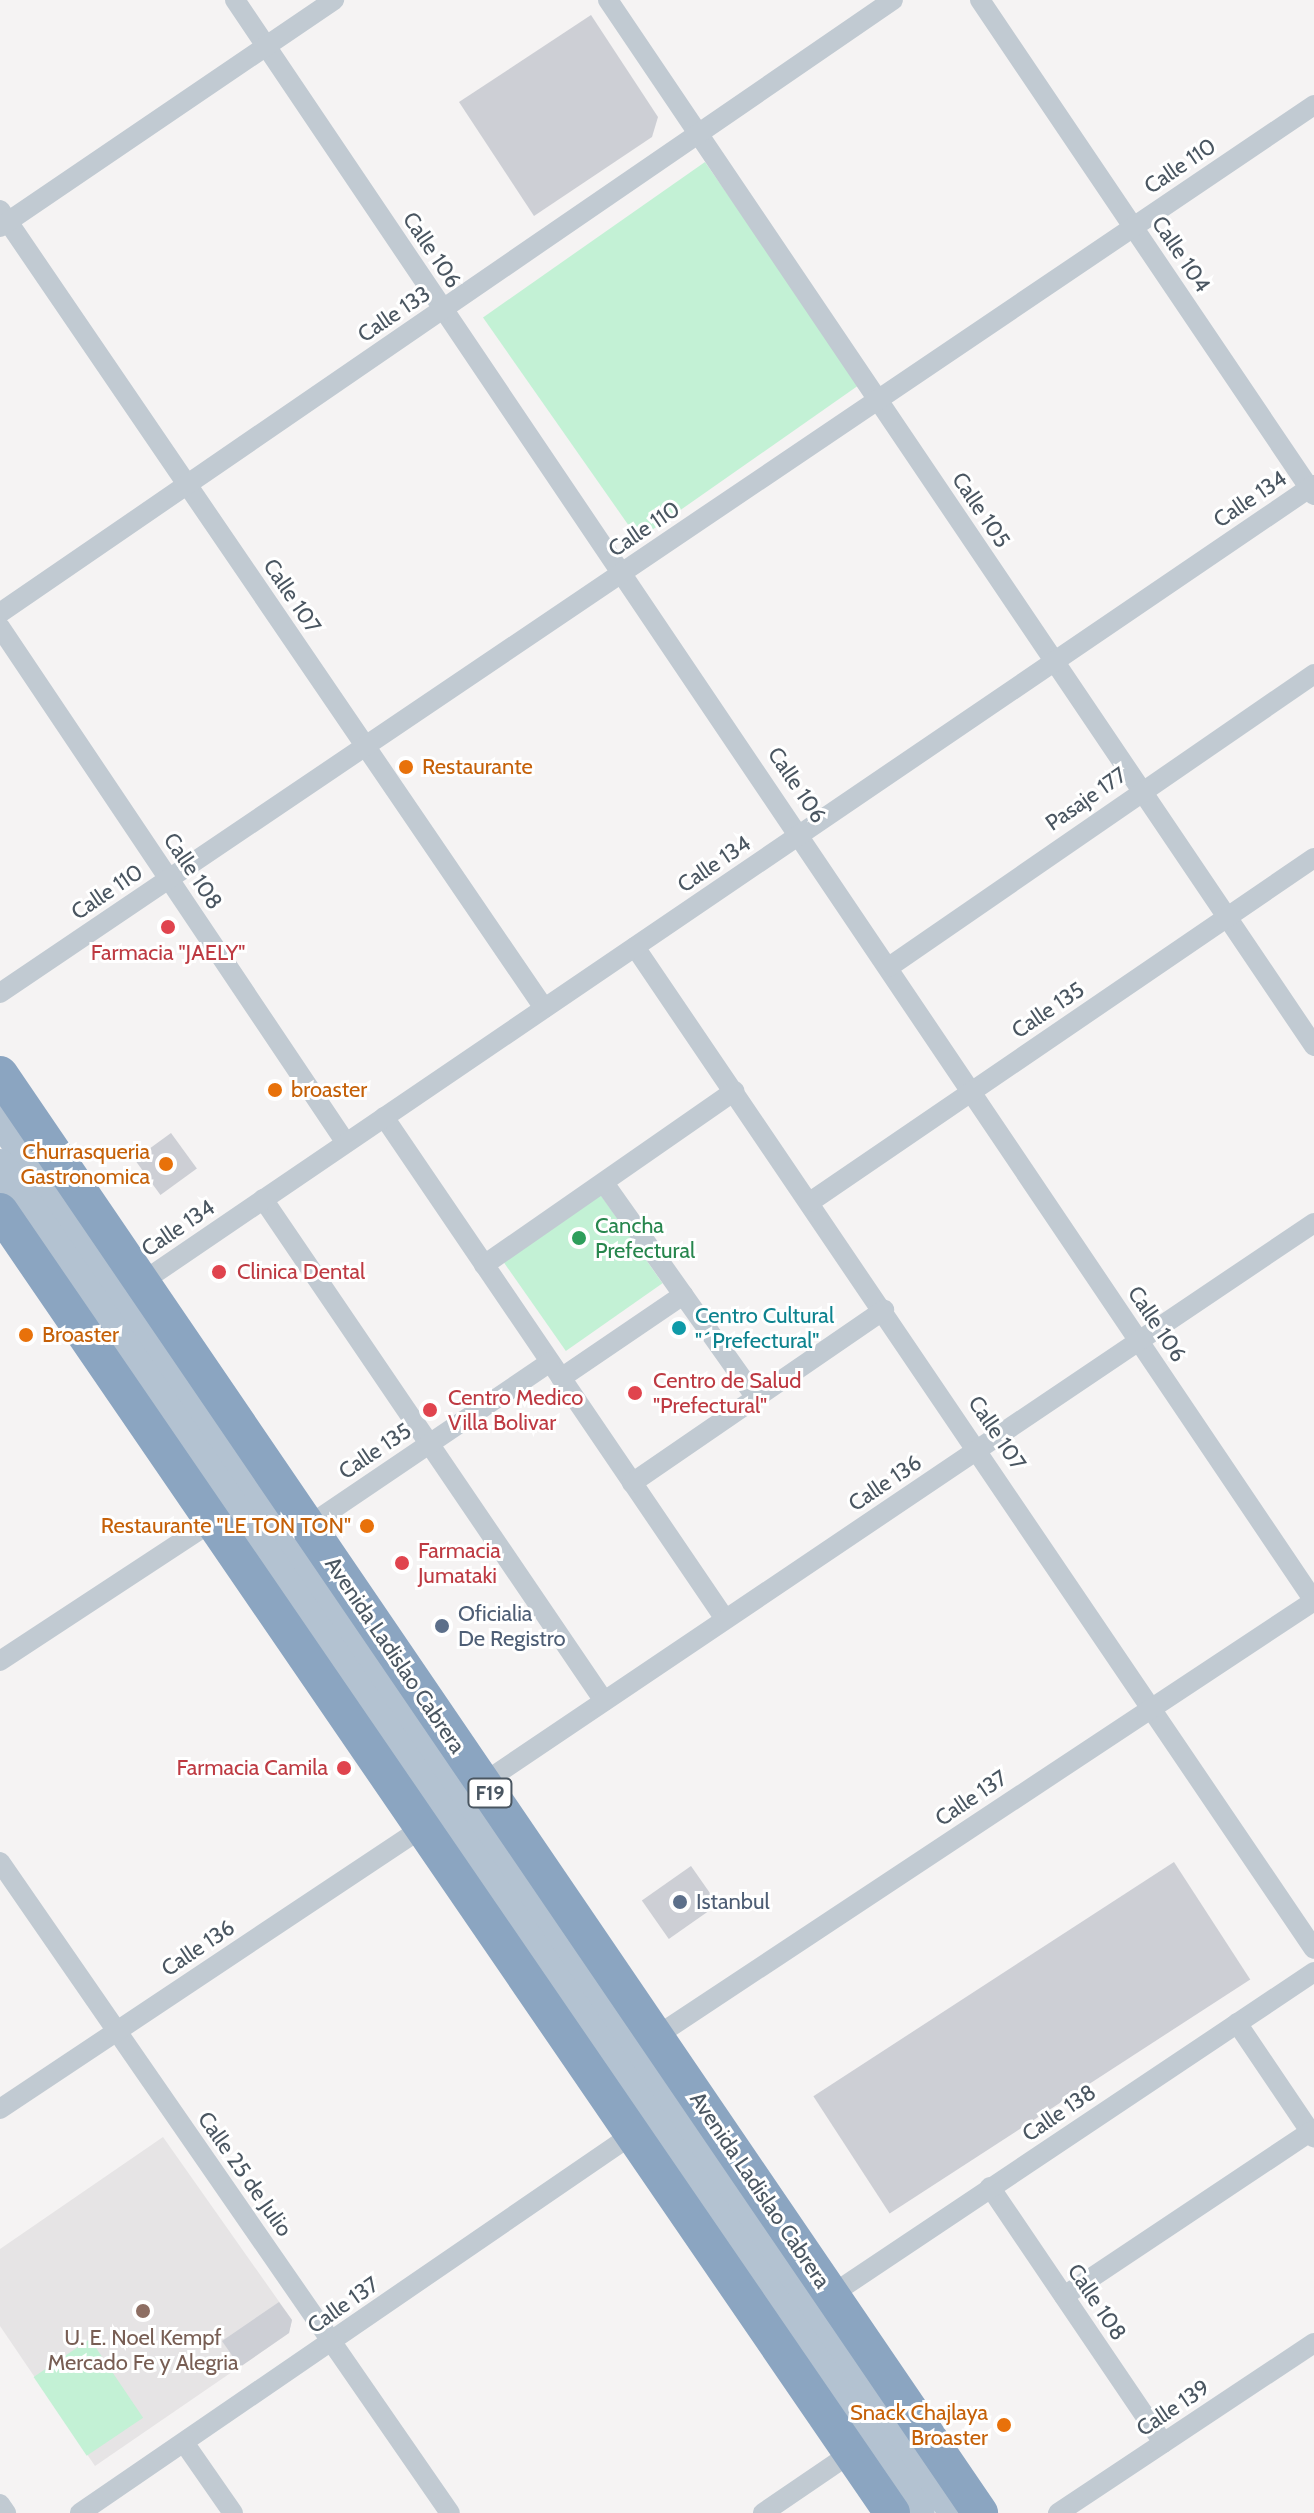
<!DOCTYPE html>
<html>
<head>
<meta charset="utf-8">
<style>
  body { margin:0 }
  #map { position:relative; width:1314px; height:2513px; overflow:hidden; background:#f5f3f3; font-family:Cabin,sans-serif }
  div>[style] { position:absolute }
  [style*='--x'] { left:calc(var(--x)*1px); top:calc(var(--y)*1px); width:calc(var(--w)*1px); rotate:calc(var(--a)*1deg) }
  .education>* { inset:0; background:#e6e4e5 }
  .green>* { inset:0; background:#c3f1d5; transform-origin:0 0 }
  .building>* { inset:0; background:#cdcfd5; transform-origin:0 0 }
  .street>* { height:20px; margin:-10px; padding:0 10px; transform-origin:10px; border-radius:10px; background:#c1cad2 }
  .primary>* { height:32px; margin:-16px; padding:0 16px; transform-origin:16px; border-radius:16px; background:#b3c2d1 }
  .highway>* { height:36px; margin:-18px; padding:0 18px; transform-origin:18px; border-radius:18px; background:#8ba5c1 }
  .dots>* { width:22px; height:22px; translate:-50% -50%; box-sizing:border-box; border:4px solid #fff; border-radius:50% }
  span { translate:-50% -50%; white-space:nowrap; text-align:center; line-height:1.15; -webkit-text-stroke:6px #fff; paint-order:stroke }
  .shield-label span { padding:2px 6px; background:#fff; border:2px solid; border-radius:6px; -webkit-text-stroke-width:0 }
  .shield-label { font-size:20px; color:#4a5661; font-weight:700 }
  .street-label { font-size:22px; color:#4a5661 }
  .food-label { font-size:22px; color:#c56008 }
  .left { translate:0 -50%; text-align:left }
  .right { translate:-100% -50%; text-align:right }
  .health-label { font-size:22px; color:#be3a42 }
  .leisure-label { font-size:22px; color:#27864d }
  .culture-label { font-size:22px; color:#0d838f }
  .service-label { font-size:22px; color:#4e5e75 }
  .education-label { font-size:22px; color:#785e54 }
</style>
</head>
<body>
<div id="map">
  <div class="education">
    <div style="clip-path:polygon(163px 2137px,292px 2320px,289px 2333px,95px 2466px,0 2326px,0 2249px)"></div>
  </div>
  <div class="green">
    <div style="left:705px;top:162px;width:271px;height:271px;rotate:55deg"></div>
    <div style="left:600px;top:1194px;width:109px;height:118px;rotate:55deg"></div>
    <div style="left:90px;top:2339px;width:95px;height:68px;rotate:56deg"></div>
  </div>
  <div class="building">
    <div style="clip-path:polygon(591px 15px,658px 117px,652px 137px,534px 216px,459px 102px)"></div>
    <div style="left:171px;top:1133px;width:44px;height:45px;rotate:54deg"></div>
    <div style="left:1174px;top:1862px;width:140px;height:430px;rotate:57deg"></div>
    <div style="left:691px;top:1866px;width:47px;height:60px;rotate:55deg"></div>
    <div style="clip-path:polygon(279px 2302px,292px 2320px,289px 2333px,240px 2367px,222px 2341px)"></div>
  </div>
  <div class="street">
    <div style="--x:235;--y:0;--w:1931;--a:56.02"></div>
    <div style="--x:608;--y:0;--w:1262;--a:55.98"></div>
    <div style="--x:980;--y:0;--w:597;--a:55.99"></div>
    <div style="--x:0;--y:210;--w:966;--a:55.72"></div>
    <div style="--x:0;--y:227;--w:404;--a:-34.2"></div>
    <div style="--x:0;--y:613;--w:1083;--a:-34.47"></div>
    <div style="--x:0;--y:627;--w:621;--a:56.16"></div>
    <div style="--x:635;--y:947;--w:1210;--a:55.88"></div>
    <div style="--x:889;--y:967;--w:516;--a:-34.58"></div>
    <div style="--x:0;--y:993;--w:1586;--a:-34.05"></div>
    <div style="--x:384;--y:1117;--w:607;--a:55.81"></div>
    <div style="--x:604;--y:1183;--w:263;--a:54.7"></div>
    <div style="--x:263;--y:1199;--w:607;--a:55.81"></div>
    <div style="--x:810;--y:1202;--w:610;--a:-34.32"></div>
    <div style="--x:484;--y:1265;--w:305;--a:-34.8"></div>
    <div style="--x:142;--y:1282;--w:1417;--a:-34.22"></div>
    <div style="--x:561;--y:1378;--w:148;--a:-34.2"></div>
    <div style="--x:632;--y:1483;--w:306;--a:-34.5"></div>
    <div style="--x:308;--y:1526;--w:292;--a:-34.1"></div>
    <div style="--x:0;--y:1661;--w:255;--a:-33.3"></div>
    <div style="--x:483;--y:1783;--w:1002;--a:-33.98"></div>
    <div style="--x:0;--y:1862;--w:791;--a:55.35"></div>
    <div style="--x:1237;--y:2023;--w:138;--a:56"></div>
    <div style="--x:655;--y:2037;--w:790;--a:-33.49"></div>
    <div style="--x:0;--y:2109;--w:507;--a:-33.66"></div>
    <div style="--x:990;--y:2187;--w:309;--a:55.9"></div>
    <div style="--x:831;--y:2295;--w:581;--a:-33.77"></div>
    <div style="--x:1064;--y:2296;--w:296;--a:-33.7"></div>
    <div style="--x:185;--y:2444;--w:84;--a:55.2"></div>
    <div style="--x:0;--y:2504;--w:11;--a:56"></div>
    <div style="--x:80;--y:2513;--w:670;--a:-34.42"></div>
    <div style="--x:763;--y:2513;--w:107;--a:-34.3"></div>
    <div style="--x:1058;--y:2513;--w:307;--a:-33.6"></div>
  </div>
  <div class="primary">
    <div style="--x:0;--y:1118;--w:1691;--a:55.6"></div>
    <div style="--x:0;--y:1165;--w:1631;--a:55.72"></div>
  </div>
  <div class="highway">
    <div style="--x:0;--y:1074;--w:1741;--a:55.74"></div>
    <div style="--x:0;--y:1211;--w:1578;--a:55.58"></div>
  </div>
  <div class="dots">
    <div style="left:406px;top:767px;background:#e8710a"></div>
    <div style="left:168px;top:927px;background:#e0444e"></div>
    <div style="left:275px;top:1090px;background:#e8710a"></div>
    <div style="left:166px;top:1164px;background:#e8710a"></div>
    <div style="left:579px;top:1238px;background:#2e9e5b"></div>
    <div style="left:219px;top:1272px;background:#e0444e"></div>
    <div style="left:679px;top:1328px;background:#0f9aa8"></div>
    <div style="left:26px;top:1335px;background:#e8710a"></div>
    <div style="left:635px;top:1393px;background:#e0444e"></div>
    <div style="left:430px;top:1410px;background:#e0444e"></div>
    <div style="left:367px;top:1526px;background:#e8710a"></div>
    <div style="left:402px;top:1563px;background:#e0444e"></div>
    <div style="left:442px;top:1626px;background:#5c6f8a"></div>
    <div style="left:344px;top:1768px;background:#e0444e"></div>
    <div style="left:680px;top:1902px;background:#5c6f8a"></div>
    <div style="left:143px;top:2311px;background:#8d6e63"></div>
    <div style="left:1004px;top:2425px;background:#e8710a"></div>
  </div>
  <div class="shield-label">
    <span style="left:490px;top:1793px">F19</span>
  </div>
  <div class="street-label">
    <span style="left:1180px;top:166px;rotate:-34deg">Calle 110</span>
    <span style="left:432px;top:250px;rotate:56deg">Calle 106</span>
    <span style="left:1181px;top:254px;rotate:56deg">Calle 104</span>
    <span style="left:394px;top:314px;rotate:-34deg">Calle 133</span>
    <span style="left:1250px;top:499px;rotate:-34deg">Calle 134</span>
    <span style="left:981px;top:510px;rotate:56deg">Calle 105</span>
    <span style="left:644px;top:529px;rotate:-34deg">Calle 110</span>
    <span style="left:292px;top:596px;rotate:56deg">Calle 107</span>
    <span style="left:797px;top:785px;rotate:56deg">Calle 106</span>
    <span style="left:1086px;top:799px;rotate:-35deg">Pasaje 177</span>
    <span style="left:714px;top:864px;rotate:-34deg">Calle 134</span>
    <span style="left:193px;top:871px;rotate:56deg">Calle 108</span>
    <span style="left:107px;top:892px;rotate:-34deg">Calle 110</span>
    <span style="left:1048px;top:1010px;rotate:-34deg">Calle 135</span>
    <span style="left:178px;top:1228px;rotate:-34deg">Calle 134</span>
    <span style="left:1157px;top:1324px;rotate:56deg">Calle 106</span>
    <span style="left:997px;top:1433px;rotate:56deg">Calle 107</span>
    <span style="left:375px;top:1451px;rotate:-34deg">Calle 135</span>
    <span style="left:885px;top:1483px;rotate:-34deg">Calle 136</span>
    <span style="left:395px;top:1655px;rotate:56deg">Avenida Ladislao Cabrera</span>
    <span style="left:971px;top:1798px;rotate:-34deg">Calle 137</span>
    <span style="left:198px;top:1948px;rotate:-34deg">Calle 136</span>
    <span style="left:1059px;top:2113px;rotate:-34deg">Calle 138</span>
    <span style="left:245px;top:2174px;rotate:55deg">Calle 25 de Julio</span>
    <span style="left:760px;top:2190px;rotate:56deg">Avenida Ladislao Cabrera</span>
    <span style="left:1097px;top:2302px;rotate:56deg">Calle 108</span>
    <span style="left:343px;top:2305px;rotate:-35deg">Calle 137</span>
    <span style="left:1173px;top:2408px;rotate:-34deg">Calle 139</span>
  </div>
  <div class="food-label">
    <span class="left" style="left:422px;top:767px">Restaurante</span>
    <span class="left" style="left:291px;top:1090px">broaster</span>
    <span class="right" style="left:150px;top:1164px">Churrasqueria<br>Gastronomica</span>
    <span class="left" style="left:42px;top:1335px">Broaster</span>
    <span class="right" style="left:351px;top:1526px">Restaurante "LE TON TON"</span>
    <span class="right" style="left:988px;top:2425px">Snack Chajlaya<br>Broaster</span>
  </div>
  <div class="health-label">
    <span style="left:168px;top:953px">Farmacia "JAELY"</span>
    <span class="left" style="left:237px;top:1272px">Clinica Dental</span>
    <span class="left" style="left:653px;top:1393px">Centro de Salud<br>"Prefectural"</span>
    <span class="left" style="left:448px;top:1410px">Centro Medico<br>Villa Bolivar</span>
    <span class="left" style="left:418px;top:1563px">Farmacia<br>Jumataki</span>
    <span class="right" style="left:328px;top:1768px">Farmacia Camila</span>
  </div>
  <div class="leisure-label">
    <span class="left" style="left:595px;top:1238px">Cancha<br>Prefectural</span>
  </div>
  <div class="culture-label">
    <span class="left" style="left:695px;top:1328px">Centro Cultural<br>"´Prefectural"</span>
  </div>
  <div class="service-label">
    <span class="left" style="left:458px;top:1626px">Oficialia<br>De Registro</span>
    <span class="left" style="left:696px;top:1902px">Istanbul</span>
  </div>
  <div class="education-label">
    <span style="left:143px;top:2350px">U. E. Noel Kempf<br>Mercado Fe y Alegria</span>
  </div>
</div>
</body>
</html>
